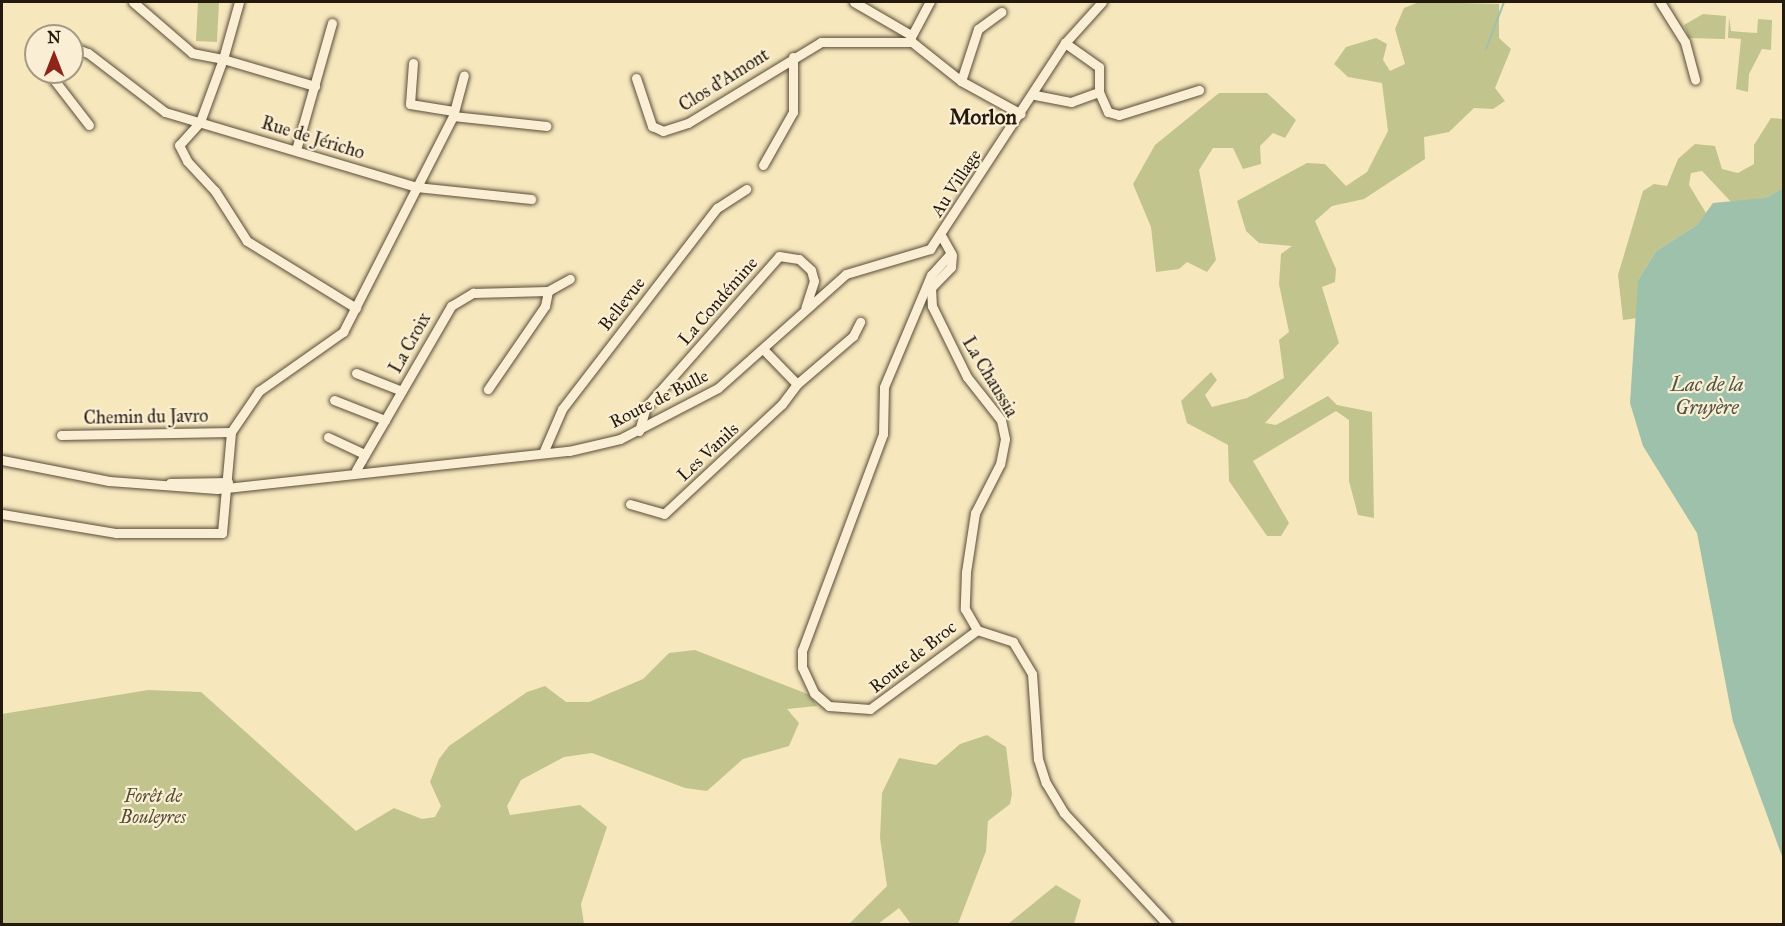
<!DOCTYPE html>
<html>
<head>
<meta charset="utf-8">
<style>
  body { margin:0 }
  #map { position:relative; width:1785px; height:926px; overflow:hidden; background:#f7e7bd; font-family:"IM FELL Great Primer",serif }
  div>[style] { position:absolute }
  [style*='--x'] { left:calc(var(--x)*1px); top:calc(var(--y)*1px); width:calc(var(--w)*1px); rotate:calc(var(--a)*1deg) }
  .green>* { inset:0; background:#c2c48d; transform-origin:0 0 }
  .water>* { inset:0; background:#9ec1ab }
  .stream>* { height:2px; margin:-1px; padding:0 1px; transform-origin:1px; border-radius:1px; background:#9ec1ab }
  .roads { filter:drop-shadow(0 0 2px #584d39) drop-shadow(0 0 2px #584d39) }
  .minor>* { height:9px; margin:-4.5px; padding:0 4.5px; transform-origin:4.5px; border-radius:4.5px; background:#faefd4 }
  span { translate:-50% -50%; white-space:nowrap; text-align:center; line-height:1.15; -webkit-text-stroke:4.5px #faefd4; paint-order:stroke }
  .street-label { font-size:18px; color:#231a0d }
  .park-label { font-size:18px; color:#534d33; font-style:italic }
  .water-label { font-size:20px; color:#4e5444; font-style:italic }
  .quarter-label { font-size:21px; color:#231a0d; font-weight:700 }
  .frame { position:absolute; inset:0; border:3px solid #231a0d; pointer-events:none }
  .north { position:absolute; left:24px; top:24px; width:60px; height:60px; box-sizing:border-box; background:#faefd4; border:2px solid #a49a84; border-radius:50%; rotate:0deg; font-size:16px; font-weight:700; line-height:24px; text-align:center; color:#231a0d }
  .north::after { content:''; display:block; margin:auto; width:21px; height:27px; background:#8f2418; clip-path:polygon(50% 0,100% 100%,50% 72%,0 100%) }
</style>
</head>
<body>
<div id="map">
  <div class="green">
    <div style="left:198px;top:2px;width:21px;height:39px;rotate:3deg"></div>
    <div style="clip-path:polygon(1419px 2px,1499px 4px,1499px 38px,1511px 49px,1495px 88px,1505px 101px,1493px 109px,1474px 108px,1449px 132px,1424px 137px,1425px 159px,1364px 199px,1332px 206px,1315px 221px,1336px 269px,1335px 282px,1322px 287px,1339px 343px,1265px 423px,1276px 425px,1328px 396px,1337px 405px,1372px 412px,1374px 518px,1358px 515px,1349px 481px,1349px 420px,1336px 411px,1253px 461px,1289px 523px,1281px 536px,1267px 536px,1229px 481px,1228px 445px,1187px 423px,1181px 401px,1211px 372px,1217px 380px,1205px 395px,1212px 407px,1247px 398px,1284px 378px,1279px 340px,1289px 332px,1279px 284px,1281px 254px,1292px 246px,1259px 243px,1246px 231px,1237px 201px,1307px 163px,1325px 164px,1346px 186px,1367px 172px,1388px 131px,1382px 83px,1348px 77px,1334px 64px,1346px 47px,1376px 38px,1387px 44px,1383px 60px,1390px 71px,1405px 64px,1395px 29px,1404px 8px)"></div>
    <div style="clip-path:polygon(1703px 14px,1726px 16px,1725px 39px,1689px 38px,1684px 25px)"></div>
    <div style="clip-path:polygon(1729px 17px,1731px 31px,1741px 32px,1757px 33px,1758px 19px,1772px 20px,1771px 50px,1762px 49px,1749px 74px,1748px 92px,1736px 89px,1741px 39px,1728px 38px)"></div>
    <div style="clip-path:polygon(1219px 93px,1267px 93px,1296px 120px,1285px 138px,1273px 133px,1260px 146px,1261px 164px,1243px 169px,1233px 148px,1213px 148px,1199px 170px,1216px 260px,1207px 272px,1187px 262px,1179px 269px,1156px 272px,1151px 227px,1133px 184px,1155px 145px)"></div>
    <div style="clip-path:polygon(1771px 118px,1783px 119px,1783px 188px,1765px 198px,1733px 204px,1702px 171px,1691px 173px,1689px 185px,1706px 213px,1697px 225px,1656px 251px,1638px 280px,1638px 318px,1623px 320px,1618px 275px,1643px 191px,1654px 184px,1667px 186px,1678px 159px,1695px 144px,1715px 146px,1722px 169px,1738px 173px,1754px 164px,1754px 145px)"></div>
    <div style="clip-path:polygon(695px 650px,810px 695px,817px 706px,787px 709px,799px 723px,789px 746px,743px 759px,707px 791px,685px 788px,592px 753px,564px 757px,521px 780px,507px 806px,510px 815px,580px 805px,607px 827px,581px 904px,584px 924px,2px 924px,2px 714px,148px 690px,201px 692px,356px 831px,394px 808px,422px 819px,435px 817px,441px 806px,430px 782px,439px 759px,449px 746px,527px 692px,545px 686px,566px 702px,589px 702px,643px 679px,669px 653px)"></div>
    <div style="clip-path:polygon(987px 735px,1006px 747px,1012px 794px,1010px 804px,988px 821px,986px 851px,958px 924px,911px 924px,899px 908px,878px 924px,849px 924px,887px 886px,880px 838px,882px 793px,899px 758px,936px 765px,960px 744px)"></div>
    <div style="clip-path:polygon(1056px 885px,1081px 900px,1074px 924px,1008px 924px)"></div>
  </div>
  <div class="water">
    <div style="clip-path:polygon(1783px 188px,1783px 859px,1733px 722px,1697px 533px,1643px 446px,1630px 403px,1638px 280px,1656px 251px,1697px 225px,1713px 203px,1765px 198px)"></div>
  </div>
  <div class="stream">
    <div style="--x:1486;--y:49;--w:50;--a:-69"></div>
  </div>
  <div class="roads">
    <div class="minor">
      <div style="--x:133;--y:2;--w:78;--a:40.8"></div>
      <div style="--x:192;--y:53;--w:32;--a:11"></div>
      <div style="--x:223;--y:59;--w:67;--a:110.1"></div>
      <div style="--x:200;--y:122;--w:31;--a:132"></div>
      <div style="--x:179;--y:145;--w:18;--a:63"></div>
      <div style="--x:187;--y:161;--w:41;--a:47"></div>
      <div style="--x:215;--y:191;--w:59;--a:57.4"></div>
      <div style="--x:247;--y:241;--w:128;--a:31.6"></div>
      <div style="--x:239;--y:2;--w:59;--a:105.7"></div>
      <div style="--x:223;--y:59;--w:96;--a:16.4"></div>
      <div style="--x:854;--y:2;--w:64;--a:30.2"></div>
      <div style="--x:1660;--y:2;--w:47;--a:58"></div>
      <div style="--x:1685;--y:42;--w:39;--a:75"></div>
      <div style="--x:911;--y:37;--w:40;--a:-62"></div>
      <div style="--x:72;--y:47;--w:17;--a:21"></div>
      <div style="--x:88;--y:53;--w:97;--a:37.5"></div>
      <div style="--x:165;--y:112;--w:262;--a:16.6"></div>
      <div style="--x:416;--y:187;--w:116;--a:6"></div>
      <div style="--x:413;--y:63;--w:41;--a:94.2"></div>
      <div style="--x:410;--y:104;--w:44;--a:9.2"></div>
      <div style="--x:48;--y:72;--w:67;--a:52.3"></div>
      <div style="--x:636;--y:78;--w:51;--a:71.6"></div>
      <div style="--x:652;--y:126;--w:12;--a:24"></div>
      <div style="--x:663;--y:131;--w:26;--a:-18"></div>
      <div style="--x:688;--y:123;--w:156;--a:-31.3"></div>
      <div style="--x:821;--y:42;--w:91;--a:0"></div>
      <div style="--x:912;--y:42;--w:63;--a:38.5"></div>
      <div style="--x:961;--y:81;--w:68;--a:28.8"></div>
      <div style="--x:961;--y:81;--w:55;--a:-71.9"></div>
      <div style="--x:978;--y:29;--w:29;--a:-36"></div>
      <div style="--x:1099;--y:92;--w:22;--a:66"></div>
      <div style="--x:1108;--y:112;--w:11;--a:15"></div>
      <div style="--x:1119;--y:115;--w:84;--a:-17.4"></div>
      <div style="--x:1035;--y:95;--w:37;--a:11"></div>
      <div style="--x:1071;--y:102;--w:30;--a:-20"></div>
      <div style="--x:1099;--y:92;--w:25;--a:-90"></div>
      <div style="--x:1099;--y:67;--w:42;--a:-144.8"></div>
      <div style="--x:453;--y:116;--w:94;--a:6.1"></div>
      <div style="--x:296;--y:150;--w:132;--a:-74.2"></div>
      <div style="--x:763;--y:165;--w:61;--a:-60.5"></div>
      <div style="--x:793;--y:112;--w:55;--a:-90"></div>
      <div style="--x:942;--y:237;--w:18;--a:61"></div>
      <div style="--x:951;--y:253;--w:30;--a:132"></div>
      <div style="--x:931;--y:275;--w:121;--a:112.8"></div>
      <div style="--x:884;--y:387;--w:47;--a:91.2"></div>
      <div style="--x:883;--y:434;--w:232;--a:110.5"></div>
      <div style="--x:802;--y:651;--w:16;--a:90"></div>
      <div style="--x:802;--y:667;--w:29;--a:65"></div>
      <div style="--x:814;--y:693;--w:20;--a:41"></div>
      <div style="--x:829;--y:706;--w:41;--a:4.2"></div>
      <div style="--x:870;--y:709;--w:133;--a:-36.4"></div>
      <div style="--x:977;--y:630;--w:38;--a:18"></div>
      <div style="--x:1013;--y:642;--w:37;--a:59"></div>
      <div style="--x:1032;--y:674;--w:85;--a:86"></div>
      <div style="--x:1038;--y:759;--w:25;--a:72"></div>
      <div style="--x:1046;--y:783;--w:35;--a:59"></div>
      <div style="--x:1064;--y:813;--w:151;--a:47.1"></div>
      <div style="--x:952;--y:255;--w:12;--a:95"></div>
      <div style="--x:951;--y:267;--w:29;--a:134"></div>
      <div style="--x:931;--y:288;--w:18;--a:87"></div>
      <div style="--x:932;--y:306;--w:79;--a:63.8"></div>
      <div style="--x:967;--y:377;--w:55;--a:51.7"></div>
      <div style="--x:1001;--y:420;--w:19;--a:78"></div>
      <div style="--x:1005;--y:439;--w:25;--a:101"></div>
      <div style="--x:1000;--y:464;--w:55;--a:117"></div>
      <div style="--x:975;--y:513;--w:60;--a:98.7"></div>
      <div style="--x:966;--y:572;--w:37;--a:92"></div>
      <div style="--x:965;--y:609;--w:24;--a:60"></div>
      <div style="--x:548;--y:291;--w:25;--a:-29"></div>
      <div style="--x:356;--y:373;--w:49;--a:21.4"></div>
      <div style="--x:797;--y:384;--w:74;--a:-40.6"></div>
      <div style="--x:853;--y:336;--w:16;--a:-63"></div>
      <div style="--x:334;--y:400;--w:55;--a:21.4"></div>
      <div style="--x:639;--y:431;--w:25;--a:-74"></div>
      <div style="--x:646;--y:407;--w:201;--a:-48.6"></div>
      <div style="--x:779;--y:256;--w:20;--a:9"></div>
      <div style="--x:799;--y:259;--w:16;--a:43"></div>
      <div style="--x:811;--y:270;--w:11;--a:75"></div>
      <div style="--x:814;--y:281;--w:28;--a:108"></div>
      <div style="--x:61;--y:435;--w:170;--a:-1"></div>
      <div style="--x:328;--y:437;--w:38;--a:25"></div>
      <div style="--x:543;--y:453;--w:48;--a:-66.6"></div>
      <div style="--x:562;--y:409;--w:254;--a:-52.4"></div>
      <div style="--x:717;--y:208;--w:35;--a:-33"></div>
      <div style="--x:2;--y:460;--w:109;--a:11.1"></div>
      <div style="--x:109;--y:481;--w:108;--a:4.2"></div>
      <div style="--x:217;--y:489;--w:354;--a:-6.2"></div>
      <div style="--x:569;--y:451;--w:52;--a:-13.2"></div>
      <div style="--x:620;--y:439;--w:110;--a:-27.5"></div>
      <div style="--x:718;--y:388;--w:171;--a:-41.7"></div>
      <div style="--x:846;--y:274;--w:88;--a:-16.6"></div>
      <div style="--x:930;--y:249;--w:246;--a:-56.8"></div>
      <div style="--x:1065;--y:43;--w:55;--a:-47.9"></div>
      <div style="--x:356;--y:470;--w:190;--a:-59.9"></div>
      <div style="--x:451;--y:306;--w:26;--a:-31"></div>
      <div style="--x:473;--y:293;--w:75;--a:-1.5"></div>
      <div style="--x:548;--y:291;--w:15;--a:101"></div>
      <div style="--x:545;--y:306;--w:101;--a:124.5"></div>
      <div style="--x:170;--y:483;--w:58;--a:-1"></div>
      <div style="--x:630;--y:504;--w:35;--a:16"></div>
      <div style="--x:664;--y:514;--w:161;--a:-43"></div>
      <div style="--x:782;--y:404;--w:25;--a:-53"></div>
      <div style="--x:797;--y:384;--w:49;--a:-134.2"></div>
      <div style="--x:2;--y:514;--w:116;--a:9.5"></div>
      <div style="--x:116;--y:533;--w:106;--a:0"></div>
      <div style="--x:222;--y:533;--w:101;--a:-84.9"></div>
      <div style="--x:231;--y:432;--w:50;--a:-55.7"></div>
      <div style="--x:259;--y:391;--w:103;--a:-35.1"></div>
      <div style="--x:343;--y:332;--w:242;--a:-63"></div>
      <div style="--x:453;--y:116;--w:42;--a:-75"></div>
    </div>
  </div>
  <div class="street-label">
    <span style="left:724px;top:80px;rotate:-32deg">Clos d'Amont</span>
    <span style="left:313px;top:138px;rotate:17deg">Rue de Jéricho</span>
    <span style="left:956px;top:183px;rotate:-57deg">Au Village</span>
    <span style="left:718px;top:301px;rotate:-49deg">La Condémine</span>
    <span style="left:622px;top:304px;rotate:-52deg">Bellevue</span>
    <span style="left:410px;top:343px;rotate:-61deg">La Croix</span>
    <span style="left:990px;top:377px;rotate:59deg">La Chaussia</span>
    <span style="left:659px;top:399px;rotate:-27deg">Route de Bulle</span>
    <span style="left:146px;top:417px;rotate:-1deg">Chemin du Javro</span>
    <span style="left:708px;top:452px;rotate:-43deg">Les Vanils</span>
    <span style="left:913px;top:657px;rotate:-38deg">Route de Broc</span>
  </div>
  <div class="park-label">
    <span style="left:153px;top:807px">Forêt de<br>Bouleyres</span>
  </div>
  <div class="water-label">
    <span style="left:1707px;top:396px">Lac de la<br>Gruyère</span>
  </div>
  <div class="quarter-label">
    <span style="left:983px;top:117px">Morlon</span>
  </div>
  <div class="frame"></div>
  <div class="north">N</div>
</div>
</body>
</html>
